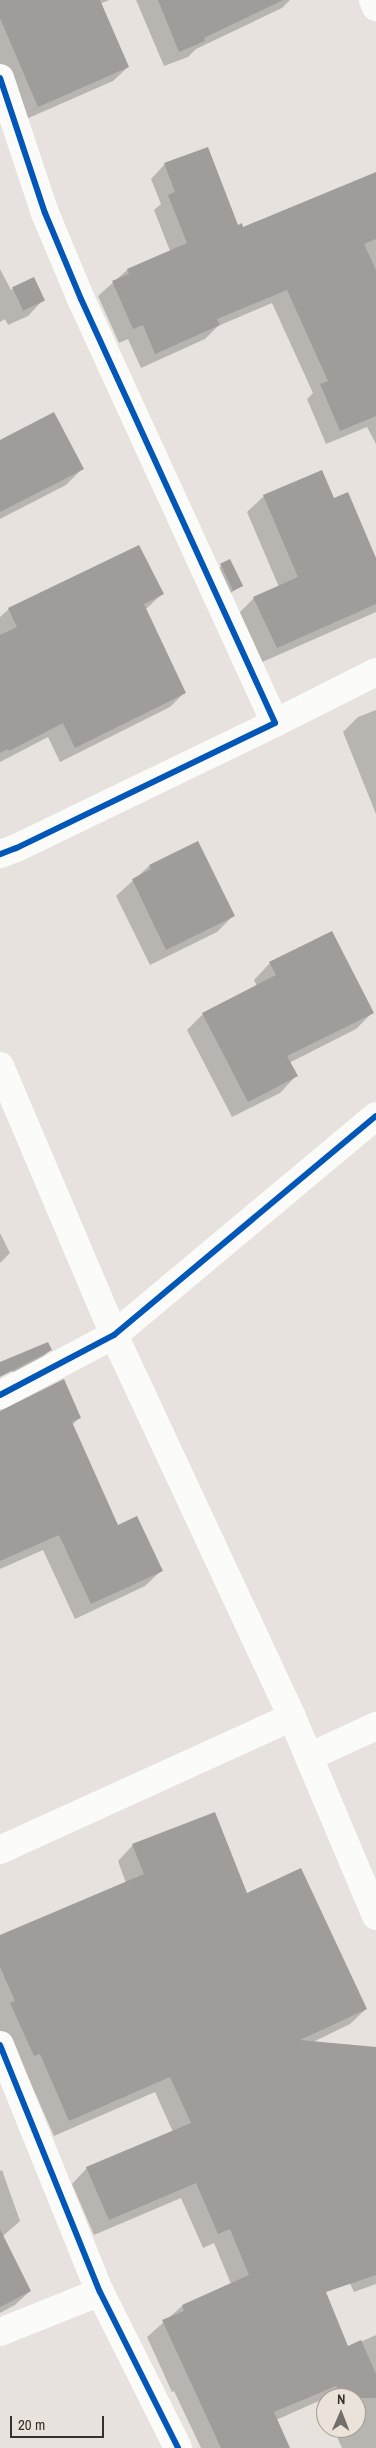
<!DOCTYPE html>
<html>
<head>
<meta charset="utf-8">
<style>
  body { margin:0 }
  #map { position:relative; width:376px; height:2448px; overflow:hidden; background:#e7e2dd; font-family:"Archivo Narrow",sans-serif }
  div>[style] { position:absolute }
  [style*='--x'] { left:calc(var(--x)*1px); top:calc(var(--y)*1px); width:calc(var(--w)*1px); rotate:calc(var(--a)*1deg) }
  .shadow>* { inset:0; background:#0003 }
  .building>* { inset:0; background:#a09c99; transform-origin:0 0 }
  .minor>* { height:28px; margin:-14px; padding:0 14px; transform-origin:14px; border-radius:14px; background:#fbfbfa }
  .major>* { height:28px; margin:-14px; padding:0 14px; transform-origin:14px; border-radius:14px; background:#fbfbfa }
  .cycleway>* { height:6px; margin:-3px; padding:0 3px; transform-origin:3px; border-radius:3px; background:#0057b8 }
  span { translate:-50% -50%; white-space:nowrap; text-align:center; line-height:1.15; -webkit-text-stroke:5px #ebe2d9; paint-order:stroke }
  .north { position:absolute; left:316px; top:2388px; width:50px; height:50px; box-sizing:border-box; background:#ebe2d9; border:1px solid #a29c95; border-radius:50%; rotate:1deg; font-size:14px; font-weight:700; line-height:20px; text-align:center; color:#35322e }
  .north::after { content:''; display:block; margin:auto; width:18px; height:22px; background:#73706b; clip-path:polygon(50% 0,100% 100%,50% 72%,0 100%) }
  .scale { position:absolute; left:10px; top:2416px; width:94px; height:22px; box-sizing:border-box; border:2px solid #35322e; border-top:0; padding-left:6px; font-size:15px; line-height:18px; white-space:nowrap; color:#35322e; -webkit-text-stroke:4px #ebe2d9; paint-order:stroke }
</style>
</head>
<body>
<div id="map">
  <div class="shadow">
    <div style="clip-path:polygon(0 0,109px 0,100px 4px,128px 67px,113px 81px,24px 120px,0 66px)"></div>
    <div style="clip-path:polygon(136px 0,290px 0,282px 8px,196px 49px,188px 57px,164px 66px)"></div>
    <div style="clip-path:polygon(165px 164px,237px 227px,243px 229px,376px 173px,376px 444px,367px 427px,326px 444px,307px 399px,313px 393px,272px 303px,218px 326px,205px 339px,141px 368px,128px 339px,119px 343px,98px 296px,127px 270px,170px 251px,154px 210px,161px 204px,151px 179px)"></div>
    <div style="clip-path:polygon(0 269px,11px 290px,13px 288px,43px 300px,28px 316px,8px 325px,5px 319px,0 322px)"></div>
    <div style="clip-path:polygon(0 442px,82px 469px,66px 485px,0 519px)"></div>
    <div style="clip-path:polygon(264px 496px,334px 500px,376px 558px,376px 612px,260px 663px,238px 614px,254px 598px,279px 587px,247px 512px)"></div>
    <div style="clip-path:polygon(229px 561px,241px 586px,225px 597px,213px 572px)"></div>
    <div style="clip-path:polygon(162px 594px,145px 610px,185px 692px,170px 707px,60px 762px,48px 737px,0 762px,0 617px,9px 609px)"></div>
    <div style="clip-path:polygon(376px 710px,376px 814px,343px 732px,358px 717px)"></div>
    <div style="clip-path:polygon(197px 842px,233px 916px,217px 932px,150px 965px,116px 896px,149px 866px)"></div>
    <div style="clip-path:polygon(270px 963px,372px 1013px,356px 1029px,289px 1063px,296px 1076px,280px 1093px,232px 1117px,187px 1030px,203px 1014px,257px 986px,254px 980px)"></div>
    <div style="clip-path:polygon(0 1233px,10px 1253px,0 1263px)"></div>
    <div style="clip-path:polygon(50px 1350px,43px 1357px,13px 1373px,9px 1364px)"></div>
    <div style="clip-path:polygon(0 1413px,79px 1418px,72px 1425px,117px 1527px,161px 1571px,145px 1586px,75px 1619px,43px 1550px,0 1569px)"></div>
    <div style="clip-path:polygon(133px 1845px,247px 1894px,366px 2009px,350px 2024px,311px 2043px,376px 2049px,376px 2284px,354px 2292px,296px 2167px,279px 2174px,347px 2348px,376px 2335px,376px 2448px,342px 2448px,333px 2428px,356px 2428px,356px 2398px,326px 2398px,326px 2412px,321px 2400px,276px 2420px,288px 2448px,201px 2448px,174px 2391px,172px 2392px,147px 2337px,182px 2306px,231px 2284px,214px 2243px,203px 2248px,181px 2198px,94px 2235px,72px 2184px,87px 2168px,173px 2132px,155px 2092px,54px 2136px,24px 2068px,18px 2071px,0 2030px,0 1936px,126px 1883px,118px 1861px)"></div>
    <div style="clip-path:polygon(2px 2170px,20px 2221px,2px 2237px,30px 2291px,15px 2305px,0 2313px,0 2171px)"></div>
  </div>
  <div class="building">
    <div style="clip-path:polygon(0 0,100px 0,129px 67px,38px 107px,0 18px)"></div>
    <div style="clip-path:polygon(158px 0,283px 0,204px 38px,205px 41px,179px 52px)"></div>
    <div style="clip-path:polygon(208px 147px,238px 225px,242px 223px,243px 227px,376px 172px,376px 239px,364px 244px,376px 270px,376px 416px,340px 431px,320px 384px,328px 381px,287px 290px,217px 319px,220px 325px,155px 354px,143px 325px,133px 329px,112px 281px,129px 274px,127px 269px,187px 243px,168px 195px,175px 192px,164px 163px)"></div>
    <div style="left:34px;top:277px;width:26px;height:24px;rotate:65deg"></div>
    <div style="clip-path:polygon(54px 412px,84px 469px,0 512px,0 440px)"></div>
    <div style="clip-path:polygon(322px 470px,334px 498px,348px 492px,376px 558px,376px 604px,277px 648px,253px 597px,298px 577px,263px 495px)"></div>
    <div style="clip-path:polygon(139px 545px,164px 594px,144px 604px,186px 693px,75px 748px,63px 723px,9px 751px,8px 749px,0 753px,0 635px,17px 627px,8px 608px)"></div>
    <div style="left:230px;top:559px;width:30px;height:11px;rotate:64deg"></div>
    <div style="clip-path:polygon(198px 841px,235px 916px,166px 950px,132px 879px,151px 869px,149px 865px)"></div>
    <div style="clip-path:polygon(332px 931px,374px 1013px,287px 1056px,298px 1076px,248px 1102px,202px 1013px,276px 975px,269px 962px)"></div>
    <div style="clip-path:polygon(48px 1342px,52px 1350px,0 1377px,0 1362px)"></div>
    <div style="clip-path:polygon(64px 1379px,81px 1418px,72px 1422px,118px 1525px,137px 1516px,163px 1571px,91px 1604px,59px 1535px,0 1561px,0 1411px)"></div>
    <div style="clip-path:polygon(215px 1812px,247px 1893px,301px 1868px,367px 2009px,300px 2040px,376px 2047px,376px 2275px,326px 2292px,348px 2346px,361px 2340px,376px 2374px,376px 2398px,342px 2398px,336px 2386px,274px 2412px,290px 2448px,221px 2448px,162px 2320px,184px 2311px,182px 2305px,249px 2275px,230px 2229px,218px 2234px,196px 2183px,109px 2220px,86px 2167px,191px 2123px,170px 2077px,69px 2121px,40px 2054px,34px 2056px,10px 2003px,15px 2001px,0 1967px,0 1935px,144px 1874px,132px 1844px)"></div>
    <div style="clip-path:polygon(0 2229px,31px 2291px,0 2307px)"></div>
  </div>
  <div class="minor">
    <div style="--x:373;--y:0;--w:8;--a:67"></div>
    <div style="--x:0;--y:78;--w:142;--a:71.6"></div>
    <div style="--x:45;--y:213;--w:93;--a:67.3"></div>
    <div style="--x:81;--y:299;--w:466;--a:65.4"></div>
    <div style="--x:275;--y:723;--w:288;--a:154.2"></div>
    <div style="--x:16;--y:848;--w:17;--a:159"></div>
    <div style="--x:275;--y:723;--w:113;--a:-26.8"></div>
    <div style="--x:0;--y:1395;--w:129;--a:-27.8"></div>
    <div style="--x:114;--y:1335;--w:341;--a:-39.9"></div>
    <div style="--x:309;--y:1757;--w:74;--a:-24.8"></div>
    <div style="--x:0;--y:1850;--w:321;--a:-24.5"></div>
    <div style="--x:0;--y:2045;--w:266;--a:68"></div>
    <div style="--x:100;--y:2292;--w:174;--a:63.4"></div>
    <div style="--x:0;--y:2332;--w:108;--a:-21.8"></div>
  </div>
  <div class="major">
    <div style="--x:0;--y:1066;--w:292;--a:67"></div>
    <div style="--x:114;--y:1335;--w:421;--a:65"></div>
    <div style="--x:292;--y:1717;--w:216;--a:67.1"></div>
  </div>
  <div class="cycleway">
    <div style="--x:0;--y:78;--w:142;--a:71.6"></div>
    <div style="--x:45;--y:213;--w:93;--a:67.3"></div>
    <div style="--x:81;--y:299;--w:466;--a:65.4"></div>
    <div style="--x:275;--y:723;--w:288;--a:154.2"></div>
    <div style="--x:16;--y:848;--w:17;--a:159"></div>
    <div style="--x:0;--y:1395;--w:129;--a:-27.8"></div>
    <div style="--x:114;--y:1335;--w:341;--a:-39.9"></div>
    <div style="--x:0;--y:2045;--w:266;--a:68"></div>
    <div style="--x:100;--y:2292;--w:174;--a:63.4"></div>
  </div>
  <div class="north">N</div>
  <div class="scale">20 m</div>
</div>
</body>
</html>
